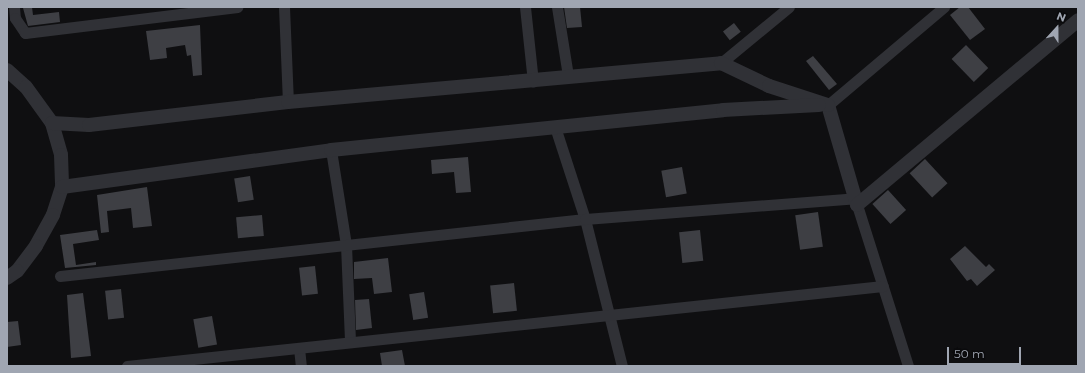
<!DOCTYPE html>
<html>
<head>
<meta charset="utf-8">
<style>
  body { margin:0 }
  #map { position:relative; width:1085px; height:373px; overflow:hidden; background:#0f0f11; font-family:Montserrat,sans-serif }
  div>[style] { position:absolute }
  [style*='--x'] { left:calc(var(--x)*1px); top:calc(var(--y)*1px); width:calc(var(--w)*1px); rotate:calc(var(--a)*1deg) }
  .building>* { inset:0; background:#3e3f44; transform-origin:0 0 }
  .minor>* { height:11px; margin:-5.5px; padding:0 5.5px; transform-origin:5.5px; border-radius:5.5px; background:#303136 }
  .tertiary>* { height:14px; margin:-7px; padding:0 7px; transform-origin:7px; border-radius:7px; background:#303136 }
  span { translate:-50% -50%; white-space:nowrap; text-align:center; line-height:1.15; -webkit-text-stroke:4px #0a0a0c; paint-order:stroke }
  .frame { position:absolute; inset:0; border:8px solid #a0a6b2; pointer-events:none }
  .north { position:absolute; left:1037px; top:8px; width:40px; height:40px; -webkit-text-stroke:3px #0a0a0c; paint-order:stroke; rotate:21deg; font-size:11px; font-weight:700; line-height:16px; text-align:center; color:#a0a6b2 }
  .north::after { content:''; display:block; margin:auto; width:14px; height:18px; background:#a0a6b2; clip-path:polygon(50% 0,100% 100%,50% 72%,0 100%) }
  .scale { position:absolute; left:947px; top:347px; width:74px; height:18px; box-sizing:border-box; border:2px solid #a0a6b2; border-top:0; padding-left:5px; font-size:12px; line-height:14px; white-space:nowrap; color:#a0a6b2; -webkit-text-stroke:3px #0a0a0c; paint-order:stroke }
</style>
</head>
<body>
<div id="map">
  <div class="building">
    <div style="clip-path:polygon(32px 7px,33px 15px,59px 12px,60px 22px,28px 26px,23px 8px)"></div>
    <div style="clip-path:polygon(564px 7px,580px 7px,582px 27px,567px 28px)"></div>
    <div style="clip-path:polygon(960px 7px,968px 7px,985px 29px,970px 40px,950px 15px)"></div>
    <div style="left:734px;top:23px;width:11px;height:14px;rotate:52deg"></div>
    <div style="clip-path:polygon(200px 25px,202px 75px,193px 76px,191px 55px,187px 56px,185px 45px,166px 48px,167px 58px,150px 60px,146px 31px)"></div>
    <div style="left:966px;top:45px;width:32px;height:20px;rotate:46deg"></div>
    <div style="clip-path:polygon(813px 56px,837px 84px,829px 90px,806px 61px)"></div>
    <div style="clip-path:polygon(468px 157px,471px 192px,456px 193px,454px 172px,432px 174px,431px 160px)"></div>
    <div style="left:925px;top:159px;width:33px;height:21px;rotate:47deg"></div>
    <div style="left:682px;top:167px;width:27px;height:21px;rotate:80deg"></div>
    <div style="left:250px;top:176px;width:24px;height:16px;rotate:81deg"></div>
    <div style="clip-path:polygon(147px 187px,152px 226px,133px 228px,131px 208px,107px 211px,109px 232px,101px 233px,97px 195px)"></div>
    <div style="left:888px;top:190px;width:27px;height:21px;rotate:48deg"></div>
    <div style="left:818px;top:212px;width:35px;height:23px;rotate:82deg"></div>
    <div style="left:262px;top:215px;width:21px;height:26px;rotate:85deg"></div>
    <div style="clip-path:polygon(97px 230px,99px 240px,73px 244px,76px 265px,96px 262px,96px 265px,65px 268px,60px 235px)"></div>
    <div style="left:700px;top:230px;width:31px;height:21px;rotate:84deg"></div>
    <div style="clip-path:polygon(965px 246px,986px 267px,989px 264px,995px 270px,977px 286px,971px 279px,967px 281px,950px 259px)"></div>
    <div style="clip-path:polygon(388px 258px,392px 292px,374px 294px,372px 278px,354px 279px,354px 262px)"></div>
    <div style="left:315px;top:266px;width:28px;height:16px;rotate:84deg"></div>
    <div style="left:514px;top:283px;width:28px;height:24px;rotate:84deg"></div>
    <div style="left:121px;top:289px;width:29px;height:16px;rotate:84deg"></div>
    <div style="left:424px;top:292px;width:26px;height:15px;rotate:81deg"></div>
    <div style="clip-path:polygon(83px 293px,91px 356px,71px 358px,67px 295px)"></div>
    <div style="clip-path:polygon(369px 299px,372px 328px,356px 330px,355px 300px)"></div>
    <div style="left:212px;top:316px;width:29px;height:19px;rotate:80deg"></div>
    <div style="clip-path:polygon(18px 321px,21px 345px,7px 347px,7px 322px)"></div>
    <div style="clip-path:polygon(402px 350px,405px 366px,382px 366px,380px 353px)"></div>
  </div>
  <div class="minor">
    <div style="--x:14;--y:7;--w:11;--a:85"></div>
    <div style="--x:15;--y:18;--w:18;--a:56"></div>
    <div style="--x:25;--y:33;--w:214;--a:-7"></div>
    <div style="--x:284;--y:7;--w:95;--a:87.6"></div>
    <div style="--x:525;--y:7;--w:75;--a:83.9"></div>
    <div style="--x:557;--y:7;--w:70;--a:80.9"></div>
    <div style="--x:721;--y:63;--w:88;--a:-39.5"></div>
    <div style="--x:828;--y:105;--w:152;--a:-40.2"></div>
    <div style="--x:556;--y:130;--w:94;--a:72"></div>
    <div style="--x:585;--y:219;--w:152;--a:75.9"></div>
    <div style="--x:331;--y:150;--w:96;--a:81"></div>
    <div style="--x:346;--y:245;--w:97;--a:87.6"></div>
    <div style="--x:857;--y:205;--w:169;--a:72.4"></div>
    <div style="--x:60;--y:276;--w:528;--a:-6.2"></div>
    <div style="--x:585;--y:219;--w:271;--a:-4.4"></div>
    <div style="--x:299;--y:348;--w:18;--a:84"></div>
    <div style="--x:127;--y:366;--w:760;--a:-6.04"></div>
  </div>
  <div class="tertiary">
    <div style="--x:7;--y:70;--w:25;--a:42"></div>
    <div style="--x:26;--y:87;--w:44;--a:54.2"></div>
    <div style="--x:52;--y:123;--w:33;--a:74"></div>
    <div style="--x:61;--y:155;--w:32;--a:88"></div>
    <div style="--x:62;--y:187;--w:29;--a:108"></div>
    <div style="--x:53;--y:215;--w:35;--a:119"></div>
    <div style="--x:36;--y:246;--w:31;--a:127"></div>
    <div style="--x:17;--y:271;--w:12;--a:145"></div>
    <div style="--x:828;--y:105;--w:104;--a:73.8"></div>
    <div style="--x:857;--y:205;--w:288;--a:-39.9"></div>
    <div style="--x:52;--y:123;--w:37;--a:3"></div>
    <div style="--x:89;--y:125;--w:200;--a:-6.6"></div>
    <div style="--x:288;--y:102;--w:435;--a:-5.1"></div>
    <div style="--x:721;--y:63;--w:53;--a:25.6"></div>
    <div style="--x:769;--y:86;--w:62;--a:17.9"></div>
    <div style="--x:62;--y:187;--w:272;--a:-7.8"></div>
    <div style="--x:331;--y:150;--w:394;--a:-5.8"></div>
    <div style="--x:723;--y:110;--w:96;--a:-3"></div>
  </div>
  <div class="frame"></div>
  <div class="north">N</div>
  <div class="scale">50 m</div>
</div>
</body>
</html>
